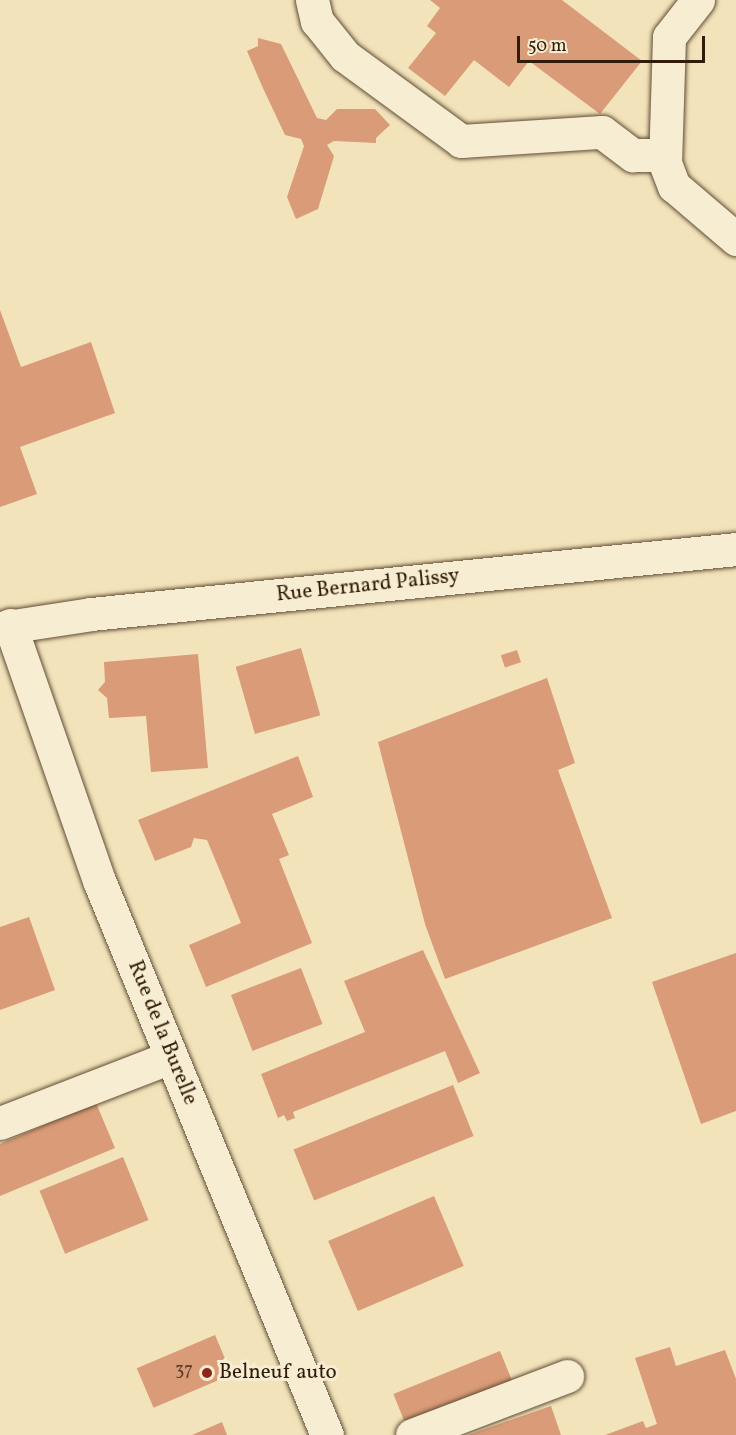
<!DOCTYPE html>
<html>
<head>
<meta charset="utf-8">
<style>
  body { margin:0 }
  #map { position:relative; width:736px; height:1435px; overflow:hidden; background:#f3e3bb; font-family:Vollkorn,serif }
  div>[style] { position:absolute }
  [style*='--x'] { left:calc(var(--x)*1px); top:calc(var(--y)*1px); width:calc(var(--w)*1px); rotate:calc(var(--a)*1deg) }
  .building>* { inset:0; background:#da9b78; transform-origin:0 0 }
  .roads { filter:drop-shadow(0 0 2px #614e35) drop-shadow(0 0 2px #614e35) }
  .minor>* { height:33px; margin:-16.5px; padding:0 16.5px; transform-origin:16.5px; border-radius:16.5px; background:#f7edd3 }
  .dots>* { width:16px; height:16px; translate:-50% -50%; box-sizing:border-box; border:3px solid #f7edd3; border-radius:50% }
  span { translate:-50% -50%; white-space:nowrap; text-align:center; line-height:1.15; -webkit-text-stroke:6px #f7edd3; paint-order:stroke }
  .number-label { font-size:18px; color:#5a3c24 }
  .number-label span { -webkit-text-stroke-width:0 }
  .street-label { font-size:21px; color:#301c08 }
  .poi-label { font-size:21px; color:#301c08 }
  .left { translate:0 -50%; text-align:left }
  .scale { position:absolute; left:517px; top:36px; width:188px; height:27px; box-sizing:border-box; border:3px solid #301c08; border-top:0; padding-left:8px; font-size:18px; line-height:21px; white-space:nowrap; color:#301c08; -webkit-text-stroke:4px #f7edd3; paint-order:stroke }
</style>
</head>
<body>
<div id="map">
  <div class="building">
    <div style="clip-path:polygon(430px 0,562px 0,642px 61px,600px 114px,529px 61px,509px 87px,474px 60px,445px 96px,408px 68px,436px 33px,427px 26px,440px 8px)"></div>
    <div style="clip-path:polygon(258px 38px,281px 44px,317px 118px,326px 120px,337px 109px,375px 109px,390px 125px,376px 138px,376px 143px,334px 141px,327px 145px,334px 156px,318px 209px,296px 219px,287px 197px,304px 146px,301px 139px,285px 135px,262px 86px,247px 51px,258px 46px)"></div>
    <div style="clip-path:polygon(0 310px,21px 367px,91px 342px,115px 413px,20px 447px,37px 494px,0 507px)"></div>
    <div style="left:301px;top:648px;width:70px;height:68px;rotate:74deg"></div>
    <div style="left:517px;top:650px;width:13px;height:17px;rotate:72deg"></div>
    <div style="clip-path:polygon(198px 654px,208px 768px,151px 772px,146px 716px,109px 718px,107px 698px,98px 690px,105px 682px,104px 662px)"></div>
    <div style="clip-path:polygon(547px 678px,575px 763px,558px 770px,612px 918px,445px 979px,425px 924px,378px 742px)"></div>
    <div style="clip-path:polygon(298px 756px,313px 797px,272px 814px,289px 855px,279px 859px,312px 943px,206px 987px,189px 945px,241px 923px,224px 881px,207px 840px,194px 838px,191px 847px,155px 861px,138px 820px)"></div>
    <div style="clip-path:polygon(29px 917px,55px 990px,0 1010px,0 927px)"></div>
    <div style="clip-path:polygon(423px 950px,480px 1073px,458px 1083px,445px 1051px,293px 1112px,295px 1118px,287px 1121px,284px 1115px,278px 1118px,261px 1074px,365px 1032px,344px 981px)"></div>
    <div style="clip-path:polygon(736px 953px,736px 1111px,701px 1124px,652px 982px)"></div>
    <div style="left:301px;top:968px;width:60px;height:75px;rotate:69deg"></div>
    <div style="left:453px;top:1085px;width:55px;height:172px;rotate:68deg"></div>
    <div style="clip-path:polygon(96px 1103px,115px 1148px,0 1196px,0 1144px)"></div>
    <div style="left:123px;top:1157px;width:68px;height:90px;rotate:68deg"></div>
    <div style="left:434px;top:1196px;width:76px;height:115px;rotate:67deg"></div>
    <div style="left:215px;top:1335px;width:43px;height:85px;rotate:67deg"></div>
    <div style="clip-path:polygon(670px 1347px,676px 1366px,725px 1350px,736px 1379px,736px 1435px,605px 1435px,643px 1421px,646px 1428px,657px 1424px,635px 1358px)"></div>
    <div style="left:500px;top:1351px;width:32px;height:115px;rotate:68deg"></div>
    <div style="clip-path:polygon(551px 1406px,561px 1435px,468px 1435px)"></div>
    <div style="clip-path:polygon(222px 1422px,227px 1435px,192px 1435px)"></div>
  </div>
  <div class="roads">
    <div class="minor">
      <div style="--x:312;--y:0;--w:22;--a:77"></div>
      <div style="--x:317;--y:21;--w:45;--a:51.3"></div>
      <div style="--x:345;--y:56;--w:144;--a:36.2"></div>
      <div style="--x:461;--y:141;--w:141;--a:-3.7"></div>
      <div style="--x:602;--y:132;--w:39;--a:37"></div>
      <div style="--x:633;--y:155;--w:32;--a:0"></div>
      <div style="--x:698;--y:0;--w:47;--a:128.1"></div>
      <div style="--x:669;--y:37;--w:126;--a:91.8"></div>
      <div style="--x:665;--y:163;--w:25;--a:69"></div>
      <div style="--x:674;--y:186;--w:82;--a:40.5"></div>
      <div style="--x:10;--y:625;--w:273;--a:70.8"></div>
      <div style="--x:100;--y:883;--w:597;--a:67.65"></div>
      <div style="--x:0;--y:628;--w:92;--a:-8.7"></div>
      <div style="--x:91;--y:614;--w:648;--a:-5.75"></div>
      <div style="--x:0;--y:1123;--w:183;--a:-21.1"></div>
      <div style="--x:412;--y:1435;--w:166;--a:-20.8"></div>
    </div>
  </div>
  <div class="dots">
    <div style="left:207px;top:1373px;background:#8f2418"></div>
  </div>
  <div class="number-label">
    <span style="left:184px;top:1371px">37</span>
  </div>
  <div class="street-label">
    <span style="left:368px;top:586px;rotate:-6deg">Rue Bernard Palissy</span>
    <span style="left:162px;top:1033px;rotate:68deg">Rue de la Burelle</span>
  </div>
  <div class="poi-label">
    <span class="left" style="left:219px;top:1373px">Belneuf auto</span>
  </div>
  <div class="scale">50 m</div>
</div>
</body>
</html>
